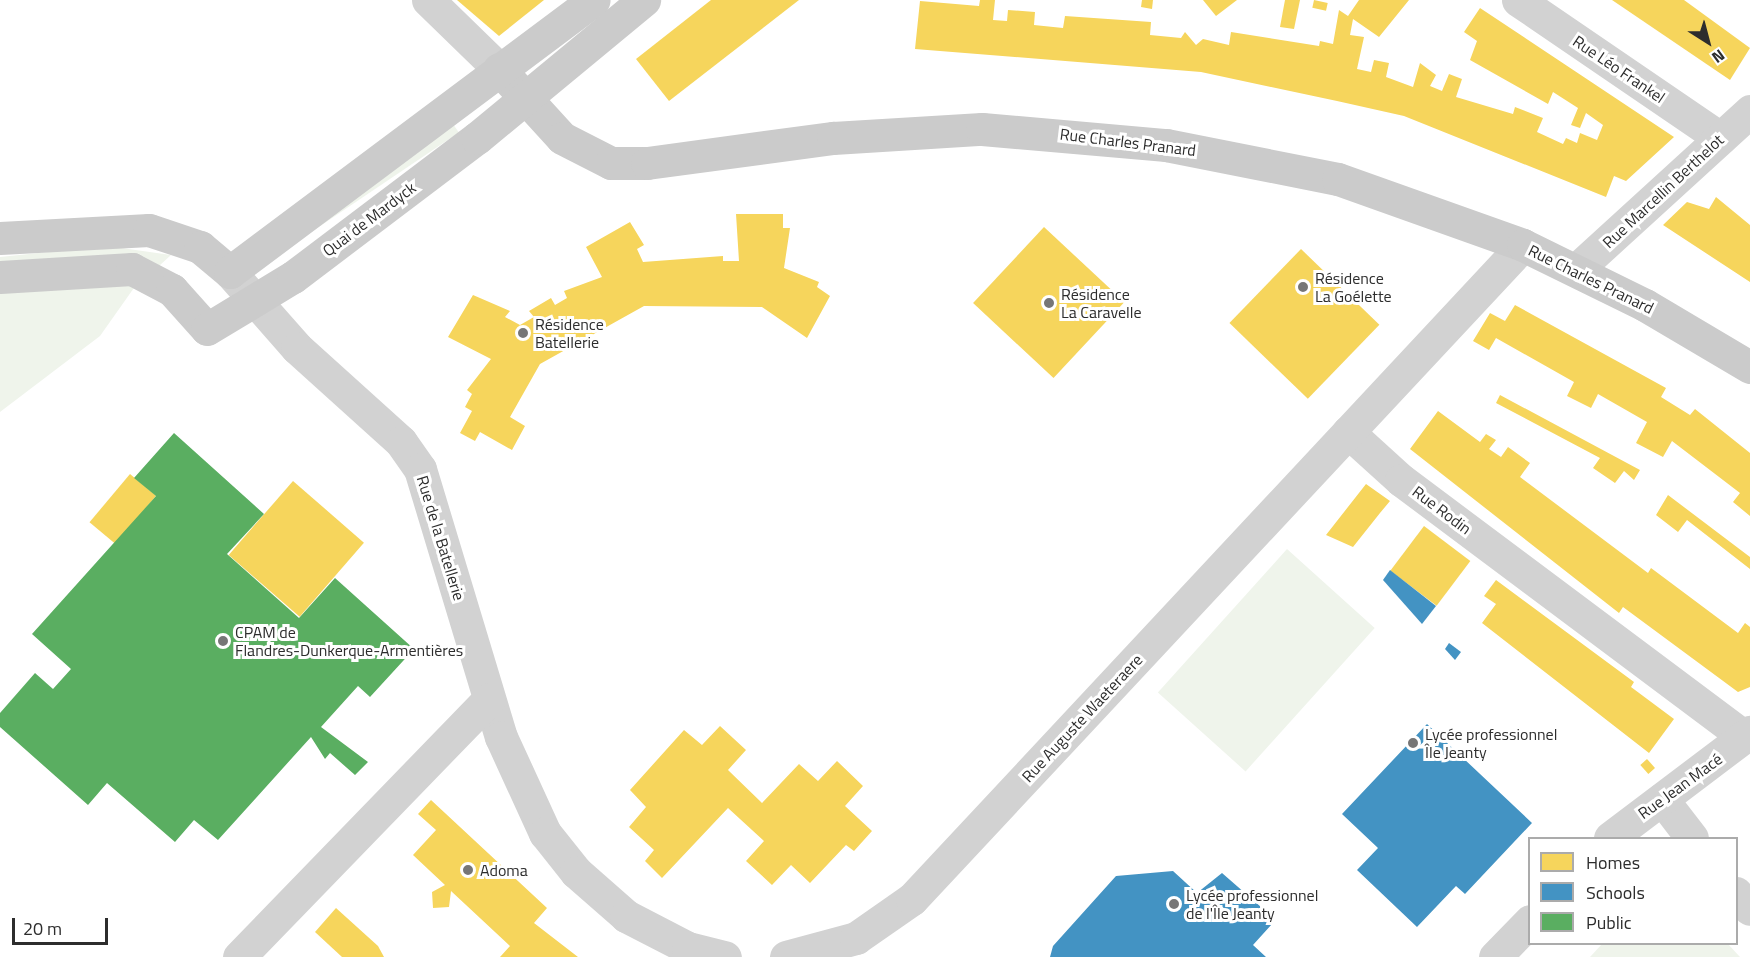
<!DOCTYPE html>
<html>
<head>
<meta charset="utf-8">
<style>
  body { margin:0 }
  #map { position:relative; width:1750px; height:957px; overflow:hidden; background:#fff; font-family:"Titillium Web",sans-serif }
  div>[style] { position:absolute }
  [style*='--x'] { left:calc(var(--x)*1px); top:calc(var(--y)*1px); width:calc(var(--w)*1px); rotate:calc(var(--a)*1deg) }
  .green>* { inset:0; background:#eff4eb; transform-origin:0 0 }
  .homes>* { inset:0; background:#f6d55c; transform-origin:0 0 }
  .schools>* { inset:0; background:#4393c3 }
  .public>* { inset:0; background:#5aae61 }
  .street>* { height:33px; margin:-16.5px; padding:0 16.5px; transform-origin:16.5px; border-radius:16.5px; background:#d2d2d2 }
  .secondary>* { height:33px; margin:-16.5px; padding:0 16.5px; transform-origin:16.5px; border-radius:16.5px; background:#cbcbcb }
  .dots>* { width:16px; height:16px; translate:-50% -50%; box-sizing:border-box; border:3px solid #fff; border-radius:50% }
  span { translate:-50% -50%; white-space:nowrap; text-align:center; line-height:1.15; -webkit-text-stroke:6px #fff; paint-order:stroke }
  .street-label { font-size:16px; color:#2d2d2d }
  .poi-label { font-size:16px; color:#2d2d2d }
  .left { translate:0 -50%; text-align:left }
  .legend { position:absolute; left:1528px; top:837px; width:210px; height:108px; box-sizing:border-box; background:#fff; border:2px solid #ababab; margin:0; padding:8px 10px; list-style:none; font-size:18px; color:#2d2d2d }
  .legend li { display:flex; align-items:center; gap:12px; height:30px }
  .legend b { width:30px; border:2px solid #ababab }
  .north { position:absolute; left:1678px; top:12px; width:60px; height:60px; -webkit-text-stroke:4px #fff; paint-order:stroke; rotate:144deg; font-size:16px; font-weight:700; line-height:24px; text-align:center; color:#2d2d2d }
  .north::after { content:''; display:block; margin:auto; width:21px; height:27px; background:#2d2d2d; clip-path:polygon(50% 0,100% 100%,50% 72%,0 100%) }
  .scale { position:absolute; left:12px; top:918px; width:96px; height:27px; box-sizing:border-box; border:3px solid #2d2d2d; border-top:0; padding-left:8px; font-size:18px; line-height:21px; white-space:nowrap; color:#2d2d2d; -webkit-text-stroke:4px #fff; paint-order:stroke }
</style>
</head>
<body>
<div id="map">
  <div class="green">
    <div style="left:451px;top:121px;width:14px;height:211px;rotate:56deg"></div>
    <div style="clip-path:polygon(107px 246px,171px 255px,159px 266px,0 269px,0 257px)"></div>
    <div style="clip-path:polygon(136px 285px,100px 336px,0 412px,0 288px)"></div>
    <div style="left:1287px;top:549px;width:118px;height:193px;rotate:42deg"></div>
    <div style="clip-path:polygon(1602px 944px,1728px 944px,1740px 957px,1590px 957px)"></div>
  </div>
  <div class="homes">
    <div style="clip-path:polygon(457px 0,544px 0,499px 36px)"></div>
    <div style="clip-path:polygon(711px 0,799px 0,669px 101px,636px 59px)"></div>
    <div style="clip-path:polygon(980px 0,995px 0,993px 20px,1007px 21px,1008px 10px,1035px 12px,1034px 25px,1063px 28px,1065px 16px,1151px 22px,1150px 35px,1181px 38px,1185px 32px,1196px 45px,1203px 39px,1229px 45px,1231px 32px,1319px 46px,1320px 41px,1333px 44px,1339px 10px,1348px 16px,1359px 0,1409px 0,1379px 37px,1353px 19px,1350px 35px,1364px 37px,1357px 69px,1371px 72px,1374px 60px,1389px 63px,1386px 77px,1413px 87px,1420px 63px,1436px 75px,1430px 86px,1442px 91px,1449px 74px,1462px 79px,1456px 97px,1513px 114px,1515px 107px,1543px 118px,1537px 132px,1563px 144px,1566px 138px,1577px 143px,1580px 133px,1597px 140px,1603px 125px,1586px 113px,1580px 128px,1571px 125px,1578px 108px,1553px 92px,1548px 104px,1470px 60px,1477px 41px,1464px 32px,1480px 8px,1674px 137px,1626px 181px,1614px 176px,1606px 197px,1404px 116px,1337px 101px,1201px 72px,915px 49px,920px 1px,979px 6px)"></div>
    <div style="clip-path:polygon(1142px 0,1153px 0,1152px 9px,1141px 7px)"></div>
    <div style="clip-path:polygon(1203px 0,1237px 0,1216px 16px)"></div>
    <div style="clip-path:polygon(1285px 0,1300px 0,1294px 29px,1280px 27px)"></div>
    <div style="left:1314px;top:0;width:14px;height:8px;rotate:12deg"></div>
    <div style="clip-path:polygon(1612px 0,1684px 0,1750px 48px,1730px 80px)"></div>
    <div style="clip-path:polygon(1716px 197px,1750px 225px,1750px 282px,1663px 225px,1687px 202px,1709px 209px)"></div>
    <div style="clip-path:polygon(736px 214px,783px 214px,783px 228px,790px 228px,784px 268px,819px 282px,817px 287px,830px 296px,807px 338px,762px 307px,644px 306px,540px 364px,510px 417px,525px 426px,512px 450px,480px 432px,475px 441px,460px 433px,472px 411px,465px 407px,472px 394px,467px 390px,491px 359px,448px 337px,473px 295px,510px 311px,505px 317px,520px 325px,534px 317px,529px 311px,551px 298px,555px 305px,567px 298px,564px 291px,602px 277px,586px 247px,630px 222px,644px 245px,637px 249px,643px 262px,723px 256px,723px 261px,739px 261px)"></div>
    <div style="left:1044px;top:227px;width:110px;height:104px;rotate:43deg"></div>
    <div style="left:1301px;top:249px;width:109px;height:103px;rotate:44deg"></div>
    <div style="clip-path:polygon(1515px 305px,1666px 388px,1661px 397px,1690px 415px,1695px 409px,1750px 453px,1750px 516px,1733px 502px,1740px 493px,1672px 441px,1663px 457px,1636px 443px,1647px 422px,1598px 394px,1591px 408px,1567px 396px,1574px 382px,1496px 338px,1489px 350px,1473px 341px,1490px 313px,1505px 321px)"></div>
    <div style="clip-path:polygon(1500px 395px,1640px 470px,1634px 480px,1624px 471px,1615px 483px,1593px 468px,1600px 458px,1496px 403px)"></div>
    <div style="clip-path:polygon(1438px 411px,1480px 442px,1486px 434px,1496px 440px,1489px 449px,1501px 457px,1508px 447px,1530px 463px,1520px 477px,1648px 573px,1651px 568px,1738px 633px,1745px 623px,1750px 627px,1750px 687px,1738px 692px,1623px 607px,1619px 613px,1410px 449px)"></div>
    <div style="left:130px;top:474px;width:34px;height:63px;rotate:40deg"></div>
    <div style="left:293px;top:481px;width:94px;height:98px;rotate:41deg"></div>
    <div style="clip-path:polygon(1366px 484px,1390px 501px,1380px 513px,1353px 547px,1326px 535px)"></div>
    <div style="clip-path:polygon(1668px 495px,1750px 557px,1750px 569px,1687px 520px,1678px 532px,1656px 515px)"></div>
    <div style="left:1424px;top:526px;width:58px;height:56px;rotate:37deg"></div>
    <div style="clip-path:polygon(1496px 580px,1634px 682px,1631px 687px,1674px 719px,1649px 753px,1482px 623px,1496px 604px,1484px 596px)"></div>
    <div style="clip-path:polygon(720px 726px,746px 750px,728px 770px,762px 803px,799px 764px,818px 781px,837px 761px,863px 786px,845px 806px,872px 831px,854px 851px,846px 845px,810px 883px,791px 865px,772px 885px,746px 861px,764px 841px,728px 808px,662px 878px,645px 861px,654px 850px,629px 827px,646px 807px,630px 790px,684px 730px,702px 745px)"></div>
    <div style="left:1647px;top:759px;width:12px;height:9px;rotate:48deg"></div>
    <div style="clip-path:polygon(431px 800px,547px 908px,534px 923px,578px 957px,500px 957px,510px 946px,451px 891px,449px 907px,433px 908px,432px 892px,445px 885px,413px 855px,436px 830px,418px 814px)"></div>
    <div style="clip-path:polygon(336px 908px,378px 946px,384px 957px,342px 957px,315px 932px)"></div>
  </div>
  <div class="schools">
    <div style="clip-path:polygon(1390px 570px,1436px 606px,1422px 624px,1383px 580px)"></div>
    <div style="clip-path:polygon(1449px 643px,1461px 652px,1455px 660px,1445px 649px)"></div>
    <div style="clip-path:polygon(1427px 724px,1532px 823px,1465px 894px,1456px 886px,1417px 927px,1357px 870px,1378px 848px,1342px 814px)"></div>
    <div style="clip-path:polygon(1173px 871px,1197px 893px,1222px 873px,1269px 914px,1272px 924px,1253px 945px,1266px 957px,1050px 957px,1053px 946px,1116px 876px)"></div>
  </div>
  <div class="public">
    <div style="clip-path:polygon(174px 433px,264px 514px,227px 554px,299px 618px,335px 578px,414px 649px,370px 697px,358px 686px,321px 727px,368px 762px,355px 775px,330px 753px,325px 759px,311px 737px,218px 840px,194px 820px,175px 842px,107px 783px,88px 805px,0 727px,0 713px,35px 673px,53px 689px,71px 669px,32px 634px,156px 496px,134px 478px)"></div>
  </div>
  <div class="street">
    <div style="--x:428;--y:0;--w:99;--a:44.2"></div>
    <div style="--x:1518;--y:0;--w:245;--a:34.3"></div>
    <div style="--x:1576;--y:270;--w:236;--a:-42.4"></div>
    <div style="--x:230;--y:272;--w:101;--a:48.6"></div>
    <div style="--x:297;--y:348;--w:140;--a:42.1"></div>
    <div style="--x:401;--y:442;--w:33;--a:55"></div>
    <div style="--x:420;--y:469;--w:280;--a:73.2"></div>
    <div style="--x:501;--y:737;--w:106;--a:65.4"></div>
    <div style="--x:545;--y:833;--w:50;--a:51.5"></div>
    <div style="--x:576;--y:872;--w:67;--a:41.3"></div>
    <div style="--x:626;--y:916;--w:70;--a:27.3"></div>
    <div style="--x:688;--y:948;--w:38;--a:14"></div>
    <div style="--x:1348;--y:432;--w:72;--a:42.2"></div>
    <div style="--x:1401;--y:480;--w:429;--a:36.8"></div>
    <div style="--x:1662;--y:799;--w:49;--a:52.4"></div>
    <div style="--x:1610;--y:838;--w:176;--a:-37.1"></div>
    <div style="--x:1736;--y:893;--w:21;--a:49"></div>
    <div style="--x:239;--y:957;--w:359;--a:-45.9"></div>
    <div style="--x:786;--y:957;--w:73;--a:-15.2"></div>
    <div style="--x:856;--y:938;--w:68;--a:-34.9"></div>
    <div style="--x:912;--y:899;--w:895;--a:-46.95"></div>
    <div style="--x:1495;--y:957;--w:50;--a:-45.8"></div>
  </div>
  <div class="secondary">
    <div style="--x:499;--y:69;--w:93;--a:47.6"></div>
    <div style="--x:562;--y:138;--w:55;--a:27"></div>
    <div style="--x:611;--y:163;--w:36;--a:0"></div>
    <div style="--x:647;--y:163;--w:188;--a:-7.7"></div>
    <div style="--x:833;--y:138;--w:149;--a:-3.5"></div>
    <div style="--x:982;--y:129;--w:185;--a:5"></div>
    <div style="--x:1166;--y:145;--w:175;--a:11.2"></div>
    <div style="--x:1338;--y:179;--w:196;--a:19.6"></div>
    <div style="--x:1523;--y:245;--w:136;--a:26.2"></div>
    <div style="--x:1645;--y:305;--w:122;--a:30.6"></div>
    <div style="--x:0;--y:238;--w:149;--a:-3.1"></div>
    <div style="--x:149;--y:230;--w:54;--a:18.4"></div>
    <div style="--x:200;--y:247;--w:39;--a:40"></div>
    <div style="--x:230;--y:272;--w:454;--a:-36.8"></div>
    <div style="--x:0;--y:277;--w:132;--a:-3.5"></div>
    <div style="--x:132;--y:269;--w:45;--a:27.7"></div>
    <div style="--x:172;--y:290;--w:52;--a:48.1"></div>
    <div style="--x:207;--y:329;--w:100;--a:-31.2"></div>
    <div style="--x:293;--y:277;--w:231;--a:-37.1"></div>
    <div style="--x:477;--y:138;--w:217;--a:-39.6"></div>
  </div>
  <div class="dots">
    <div style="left:1303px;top:287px;background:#767676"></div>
    <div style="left:1049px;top:303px;background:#767676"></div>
    <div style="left:523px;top:333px;background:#767676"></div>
    <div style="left:223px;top:641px;background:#767676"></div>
    <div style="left:1413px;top:743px;background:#767676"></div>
    <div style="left:468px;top:870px;background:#767676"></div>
    <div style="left:1174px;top:904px;background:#767676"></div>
  </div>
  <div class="street-label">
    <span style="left:1619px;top:69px;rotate:34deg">Rue Léo Frankel</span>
    <span style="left:1128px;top:142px;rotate:7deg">Rue Charles Pranard</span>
    <span style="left:1663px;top:191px;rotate:-43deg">Rue Marcellin Berthelot</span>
    <span style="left:369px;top:219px;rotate:-37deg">Quai de Mardyck</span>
    <span style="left:1591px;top:279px;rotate:26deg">Rue Charles Pranard</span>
    <span style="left:1442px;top:510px;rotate:37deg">Rue Rodin</span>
    <span style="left:441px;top:538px;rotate:73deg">Rue de la Batellerie</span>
    <span style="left:1082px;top:718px;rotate:-47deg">Rue Auguste Waeteraere</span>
    <span style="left:1680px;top:786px;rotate:-36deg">Rue Jean Macé</span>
  </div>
  <div class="poi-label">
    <span class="left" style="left:1315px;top:287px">Résidence<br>La Goélette</span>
    <span class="left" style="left:1061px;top:303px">Résidence<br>La Caravelle</span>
    <span class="left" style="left:535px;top:333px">Résidence<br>Batellerie</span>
    <span class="left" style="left:235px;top:641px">CPAM de<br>Flandres-Dunkerque-Armentières</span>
    <span class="left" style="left:1425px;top:743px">Lycée professionnel<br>Île Jeanty</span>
    <span class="left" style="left:480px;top:870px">Adoma</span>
    <span class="left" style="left:1186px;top:904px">Lycée professionnel<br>de l'Île Jeanty</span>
  </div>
  <ul class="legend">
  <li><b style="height:16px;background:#f6d55c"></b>Homes</li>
  <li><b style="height:16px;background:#4393c3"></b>Schools</li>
  <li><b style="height:16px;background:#5aae61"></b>Public</li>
  </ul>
  <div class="north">N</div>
  <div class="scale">20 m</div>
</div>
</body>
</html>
